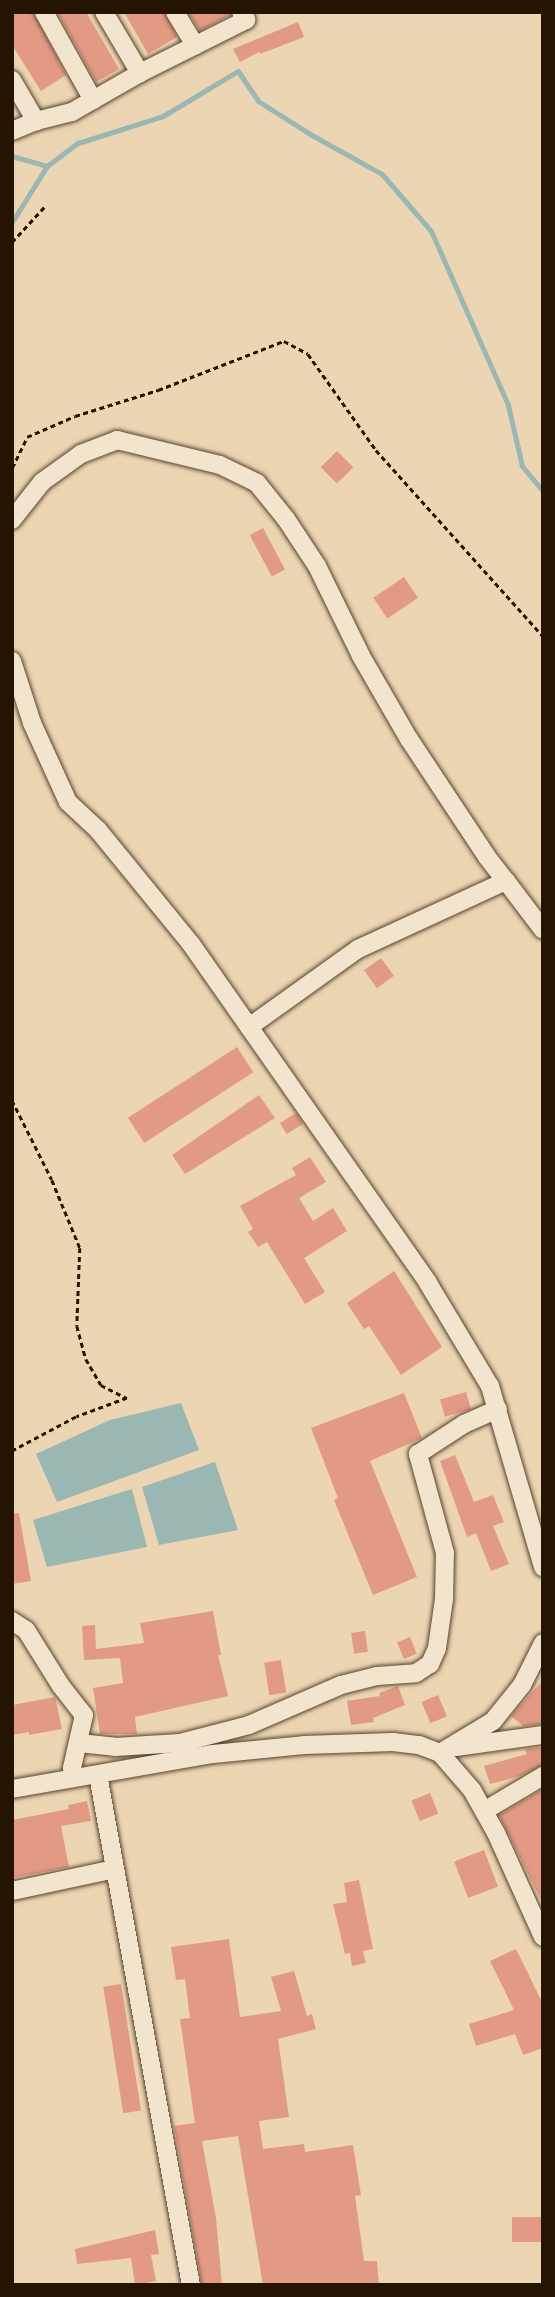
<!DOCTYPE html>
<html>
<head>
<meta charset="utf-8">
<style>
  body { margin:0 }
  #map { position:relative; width:555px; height:2297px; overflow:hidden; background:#ecd5b2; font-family:"Libre Caslon Text",serif }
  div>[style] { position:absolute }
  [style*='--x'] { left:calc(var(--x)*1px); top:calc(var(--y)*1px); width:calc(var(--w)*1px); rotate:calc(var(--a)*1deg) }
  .water>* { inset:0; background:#9ab7b4 }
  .stream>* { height:5px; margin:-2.5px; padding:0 2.5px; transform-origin:2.5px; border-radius:2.5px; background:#9ab7b4 }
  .building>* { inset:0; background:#e39a85; transform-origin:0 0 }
  .path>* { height:2.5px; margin-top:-1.25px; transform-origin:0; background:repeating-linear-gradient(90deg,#251401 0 5px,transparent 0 8.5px) }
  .roads { filter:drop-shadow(0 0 2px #57442d) drop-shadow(0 0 2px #57442d) }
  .minor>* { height:18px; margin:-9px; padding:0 9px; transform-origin:9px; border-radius:9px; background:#f3e4cd }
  span { translate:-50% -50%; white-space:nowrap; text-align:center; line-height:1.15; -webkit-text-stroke:5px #f3e4cd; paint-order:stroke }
  .frame { position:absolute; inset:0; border:14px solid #251401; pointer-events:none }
</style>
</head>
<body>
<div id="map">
  <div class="water">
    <div style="clip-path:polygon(181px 1403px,199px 1450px,57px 1502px,36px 1454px,110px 1420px)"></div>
    <div style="clip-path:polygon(215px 1462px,238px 1530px,159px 1545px,142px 1487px)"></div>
    <div style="clip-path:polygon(132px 1489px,147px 1547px,47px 1567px,33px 1520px)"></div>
  </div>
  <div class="stream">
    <div style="--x:12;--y:156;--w:36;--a:16"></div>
    <div style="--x:47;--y:166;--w:39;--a:-37"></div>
    <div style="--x:78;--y:143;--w:89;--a:-17.6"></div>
    <div style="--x:163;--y:116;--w:87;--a:-31"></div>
    <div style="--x:238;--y:71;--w:36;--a:56"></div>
    <div style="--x:258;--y:101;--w:62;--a:32.4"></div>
    <div style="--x:310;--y:134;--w:82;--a:29.1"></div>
    <div style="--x:382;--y:174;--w:75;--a:49.3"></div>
    <div style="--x:431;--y:231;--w:190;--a:66.1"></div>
    <div style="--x:508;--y:405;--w:63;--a:77.1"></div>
    <div style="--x:522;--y:466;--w:33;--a:50"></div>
    <div style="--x:12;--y:222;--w:66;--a:-58"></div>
  </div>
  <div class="building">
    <div style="clip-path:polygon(12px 12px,33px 12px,66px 75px,41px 91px,12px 45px)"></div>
    <div style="clip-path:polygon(57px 12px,86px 12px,119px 69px,96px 82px)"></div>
    <div style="clip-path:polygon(124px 12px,164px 12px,177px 37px,148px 54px)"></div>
    <div style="clip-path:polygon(188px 12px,230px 12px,230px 15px,200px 31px)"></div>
    <div style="clip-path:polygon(298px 22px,304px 37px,260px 54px,259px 52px,240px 62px,233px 49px)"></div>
    <div style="left:337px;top:451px;width:23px;height:23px;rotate:45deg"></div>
    <div style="left:263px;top:528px;width:47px;height:15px;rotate:62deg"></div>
    <div style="left:404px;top:577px;width:25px;height:37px;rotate:56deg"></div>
    <div style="left:381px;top:958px;width:22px;height:21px;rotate:54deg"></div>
    <div style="left:237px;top:1047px;width:30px;height:130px;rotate:57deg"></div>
    <div style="clip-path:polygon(259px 1095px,275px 1118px,185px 1174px,172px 1155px)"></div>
    <div style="left:296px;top:1113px;width:13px;height:19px;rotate:58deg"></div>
    <div style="clip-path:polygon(310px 1157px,326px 1182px,299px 1198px,313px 1221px,333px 1208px,347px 1231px,304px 1258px,325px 1292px,305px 1304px,267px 1242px,258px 1247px,248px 1232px,253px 1229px,240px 1206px,296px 1175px,292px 1168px)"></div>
    <div style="clip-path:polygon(394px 1271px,442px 1347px,401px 1375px,369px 1326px,364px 1329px,347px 1303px)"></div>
    <div style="left:466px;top:1392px;width:18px;height:27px;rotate:74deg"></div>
    <div style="clip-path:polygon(404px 1393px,422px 1438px,370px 1461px,417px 1577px,373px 1595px,334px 1500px,338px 1498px,311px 1428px)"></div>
    <div style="clip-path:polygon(455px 1455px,474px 1502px,493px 1495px,504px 1522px,493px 1526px,509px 1564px,491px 1571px,476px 1533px,467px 1537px,440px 1461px)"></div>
    <div style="clip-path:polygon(19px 1513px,31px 1581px,12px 1584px,12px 1514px)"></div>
    <div style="clip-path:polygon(213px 1611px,221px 1655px,218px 1655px,228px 1696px,135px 1717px,137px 1734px,100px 1734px,93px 1688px,123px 1683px,120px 1658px,84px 1660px,82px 1626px,95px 1625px,96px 1649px,144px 1643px,140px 1623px)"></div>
    <div style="left:365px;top:1631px;width:21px;height:14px;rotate:82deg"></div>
    <div style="left:410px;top:1637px;width:18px;height:14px;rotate:68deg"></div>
    <div style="left:281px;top:1660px;width:33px;height:17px;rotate:81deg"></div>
    <div style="clip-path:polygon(543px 1680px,543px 1724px,523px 1726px,511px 1716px)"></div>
    <div style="clip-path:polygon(398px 1686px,405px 1705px,373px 1718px,374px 1722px,351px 1725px,347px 1701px,380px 1696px,379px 1693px)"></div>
    <div style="left:438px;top:1695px;width:23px;height:18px;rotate:67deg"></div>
    <div style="clip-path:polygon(55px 1697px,62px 1729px,29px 1735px,29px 1732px,12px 1735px,12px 1705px)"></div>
    <div style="clip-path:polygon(543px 1747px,543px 1765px,520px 1776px,490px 1784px,484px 1766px,527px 1754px,525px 1749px)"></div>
    <div style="clip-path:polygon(543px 1789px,543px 1904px,499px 1815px)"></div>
    <div style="left:430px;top:1793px;width:22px;height:20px;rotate:68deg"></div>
    <div style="clip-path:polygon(87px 1801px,91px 1821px,61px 1826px,69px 1867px,12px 1878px,12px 1820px,69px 1809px,68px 1805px)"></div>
    <div style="left:484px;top:1850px;width:39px;height:32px;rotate:69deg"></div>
    <div style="clip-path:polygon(359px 1880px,373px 1949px,363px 1951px,366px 1963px,352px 1966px,350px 1953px,345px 1954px,333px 1904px,347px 1902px,344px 1883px)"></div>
    <div style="clip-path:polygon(229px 1939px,240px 2017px,281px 2011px,271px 1977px,294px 1971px,307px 2016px,312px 2014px,316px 2029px,278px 2039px,289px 2117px,259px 2121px,263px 2149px,304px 2144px,305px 2152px,353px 2145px,361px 2195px,355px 2196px,364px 2261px,377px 2261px,379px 2285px,263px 2285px,238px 2136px,202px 2141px,216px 2218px,222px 2285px,202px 2285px,174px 2126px,195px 2123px,180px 2019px,190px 2018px,185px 1979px,176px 1980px,171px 1947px)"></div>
    <div style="clip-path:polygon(516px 1949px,543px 2004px,543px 2048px,523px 2055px,515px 2034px,476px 2046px,469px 2024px,514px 2010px,490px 1961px)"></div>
    <div style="left:121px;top:1984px;width:128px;height:18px;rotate:81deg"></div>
    <div style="left:543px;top:2217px;width:25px;height:31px;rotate:90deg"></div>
    <div style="clip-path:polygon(155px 2230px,159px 2254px,151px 2255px,156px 2281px,135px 2285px,131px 2258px,77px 2264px,75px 2249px)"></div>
  </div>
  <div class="path">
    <div style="--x:12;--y:242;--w:50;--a:-47.4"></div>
    <div style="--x:12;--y:468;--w:34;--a:-64"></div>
    <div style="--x:27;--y:437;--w:52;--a:-23.6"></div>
    <div style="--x:75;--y:416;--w:87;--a:-17.4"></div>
    <div style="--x:158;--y:390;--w:135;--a:-21.3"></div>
    <div style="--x:284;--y:341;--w:27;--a:28"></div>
    <div style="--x:308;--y:354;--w:118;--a:54.7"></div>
    <div style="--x:376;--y:450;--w:250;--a:48.1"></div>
    <div style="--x:12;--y:1100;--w:89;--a:63.4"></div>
    <div style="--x:52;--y:1180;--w:74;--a:67.6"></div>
    <div style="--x:80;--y:1248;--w:78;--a:92.2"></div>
    <div style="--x:77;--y:1326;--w:34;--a:75"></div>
    <div style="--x:86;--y:1359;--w:30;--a:60"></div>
    <div style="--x:101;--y:1385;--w:29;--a:27"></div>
    <div style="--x:127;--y:1398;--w:54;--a:159.6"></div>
    <div style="--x:76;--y:1417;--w:72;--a:152"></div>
  </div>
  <div class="roads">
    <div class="minor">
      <div style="--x:44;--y:12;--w:101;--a:60.9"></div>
      <div style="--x:104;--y:12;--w:71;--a:59.5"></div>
      <div style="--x:175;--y:12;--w:39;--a:59"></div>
      <div style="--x:12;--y:80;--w:48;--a:59.7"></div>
      <div style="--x:12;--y:131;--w:26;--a:-23"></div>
      <div style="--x:36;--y:121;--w:37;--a:-14"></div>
      <div style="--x:72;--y:112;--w:78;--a:-29.8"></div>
      <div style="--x:140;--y:73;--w:119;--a:-26.6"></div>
      <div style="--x:246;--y:20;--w:9;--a:-122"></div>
      <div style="--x:12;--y:520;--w:48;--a:-51.7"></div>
      <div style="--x:42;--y:482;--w:48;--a:-35.7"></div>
      <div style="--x:81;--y:454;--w:39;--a:-21"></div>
      <div style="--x:117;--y:440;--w:106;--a:13.6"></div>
      <div style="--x:220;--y:465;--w:41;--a:25.9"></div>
      <div style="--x:257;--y:483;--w:46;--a:51.1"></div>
      <div style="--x:286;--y:519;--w:56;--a:56.6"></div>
      <div style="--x:317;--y:566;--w:100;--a:63.9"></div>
      <div style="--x:361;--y:656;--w:96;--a:60"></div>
      <div style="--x:409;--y:739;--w:141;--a:56.5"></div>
      <div style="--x:487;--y:857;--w:31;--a:52"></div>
      <div style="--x:12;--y:661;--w:65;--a:72.1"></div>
      <div style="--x:32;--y:723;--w:87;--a:65.5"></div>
      <div style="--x:68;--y:802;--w:41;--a:43"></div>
      <div style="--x:98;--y:830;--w:147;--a:50.8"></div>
      <div style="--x:191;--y:944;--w:414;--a:55"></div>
      <div style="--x:428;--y:1283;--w:120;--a:59"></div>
      <div style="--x:490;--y:1386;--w:189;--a:73.7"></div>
      <div style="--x:249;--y:1027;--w:134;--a:-35.6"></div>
      <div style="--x:358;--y:949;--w:163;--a:-24.7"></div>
      <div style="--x:506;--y:881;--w:61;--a:52.9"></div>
      <div style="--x:12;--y:1621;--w:17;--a:33"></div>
      <div style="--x:26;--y:1630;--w:66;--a:58"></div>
      <div style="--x:61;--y:1686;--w:37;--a:52"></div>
      <div style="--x:84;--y:1715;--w:54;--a:102.8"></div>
      <div style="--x:72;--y:1768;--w:10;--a:79"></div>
      <div style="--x:79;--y:1743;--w:36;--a:6"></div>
      <div style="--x:115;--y:1747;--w:65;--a:-3.5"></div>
      <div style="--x:180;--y:1743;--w:71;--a:-14.6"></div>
      <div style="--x:249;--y:1725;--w:100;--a:-23.5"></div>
      <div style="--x:341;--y:1685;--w:37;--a:-14"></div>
      <div style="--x:377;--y:1676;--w:39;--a:-4"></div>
      <div style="--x:416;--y:1673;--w:17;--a:-33"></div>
      <div style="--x:430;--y:1664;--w:17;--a:-66"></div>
      <div style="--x:437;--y:1648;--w:49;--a:-81.9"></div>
      <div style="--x:444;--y:1599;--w:46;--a:-88.8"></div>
      <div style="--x:445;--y:1553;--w:103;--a:-105.3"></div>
      <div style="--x:418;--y:1454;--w:55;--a:-33.1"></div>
      <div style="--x:464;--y:1424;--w:37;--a:-24"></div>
      <div style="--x:456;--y:1747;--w:88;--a:-7.9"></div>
      <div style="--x:440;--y:1753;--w:62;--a:-31.1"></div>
      <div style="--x:493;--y:1721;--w:46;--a:-51.1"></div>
      <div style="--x:522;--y:1685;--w:47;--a:-63.4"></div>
      <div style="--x:98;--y:1775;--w:518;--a:79.67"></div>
      <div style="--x:12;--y:1789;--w:204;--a:-9.9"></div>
      <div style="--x:213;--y:1754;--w:91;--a:-5.6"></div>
      <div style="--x:304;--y:1745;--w:89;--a:-1.9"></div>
      <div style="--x:393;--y:1742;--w:26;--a:7"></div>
      <div style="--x:419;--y:1745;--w:22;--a:21"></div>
      <div style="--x:440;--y:1753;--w:49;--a:49.1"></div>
      <div style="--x:472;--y:1790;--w:49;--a:60.8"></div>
      <div style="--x:496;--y:1833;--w:114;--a:65.7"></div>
      <div style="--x:484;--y:1811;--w:69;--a:-30.7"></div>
      <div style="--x:12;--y:1891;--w:105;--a:-12.1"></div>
    </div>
  </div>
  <div class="frame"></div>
</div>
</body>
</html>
